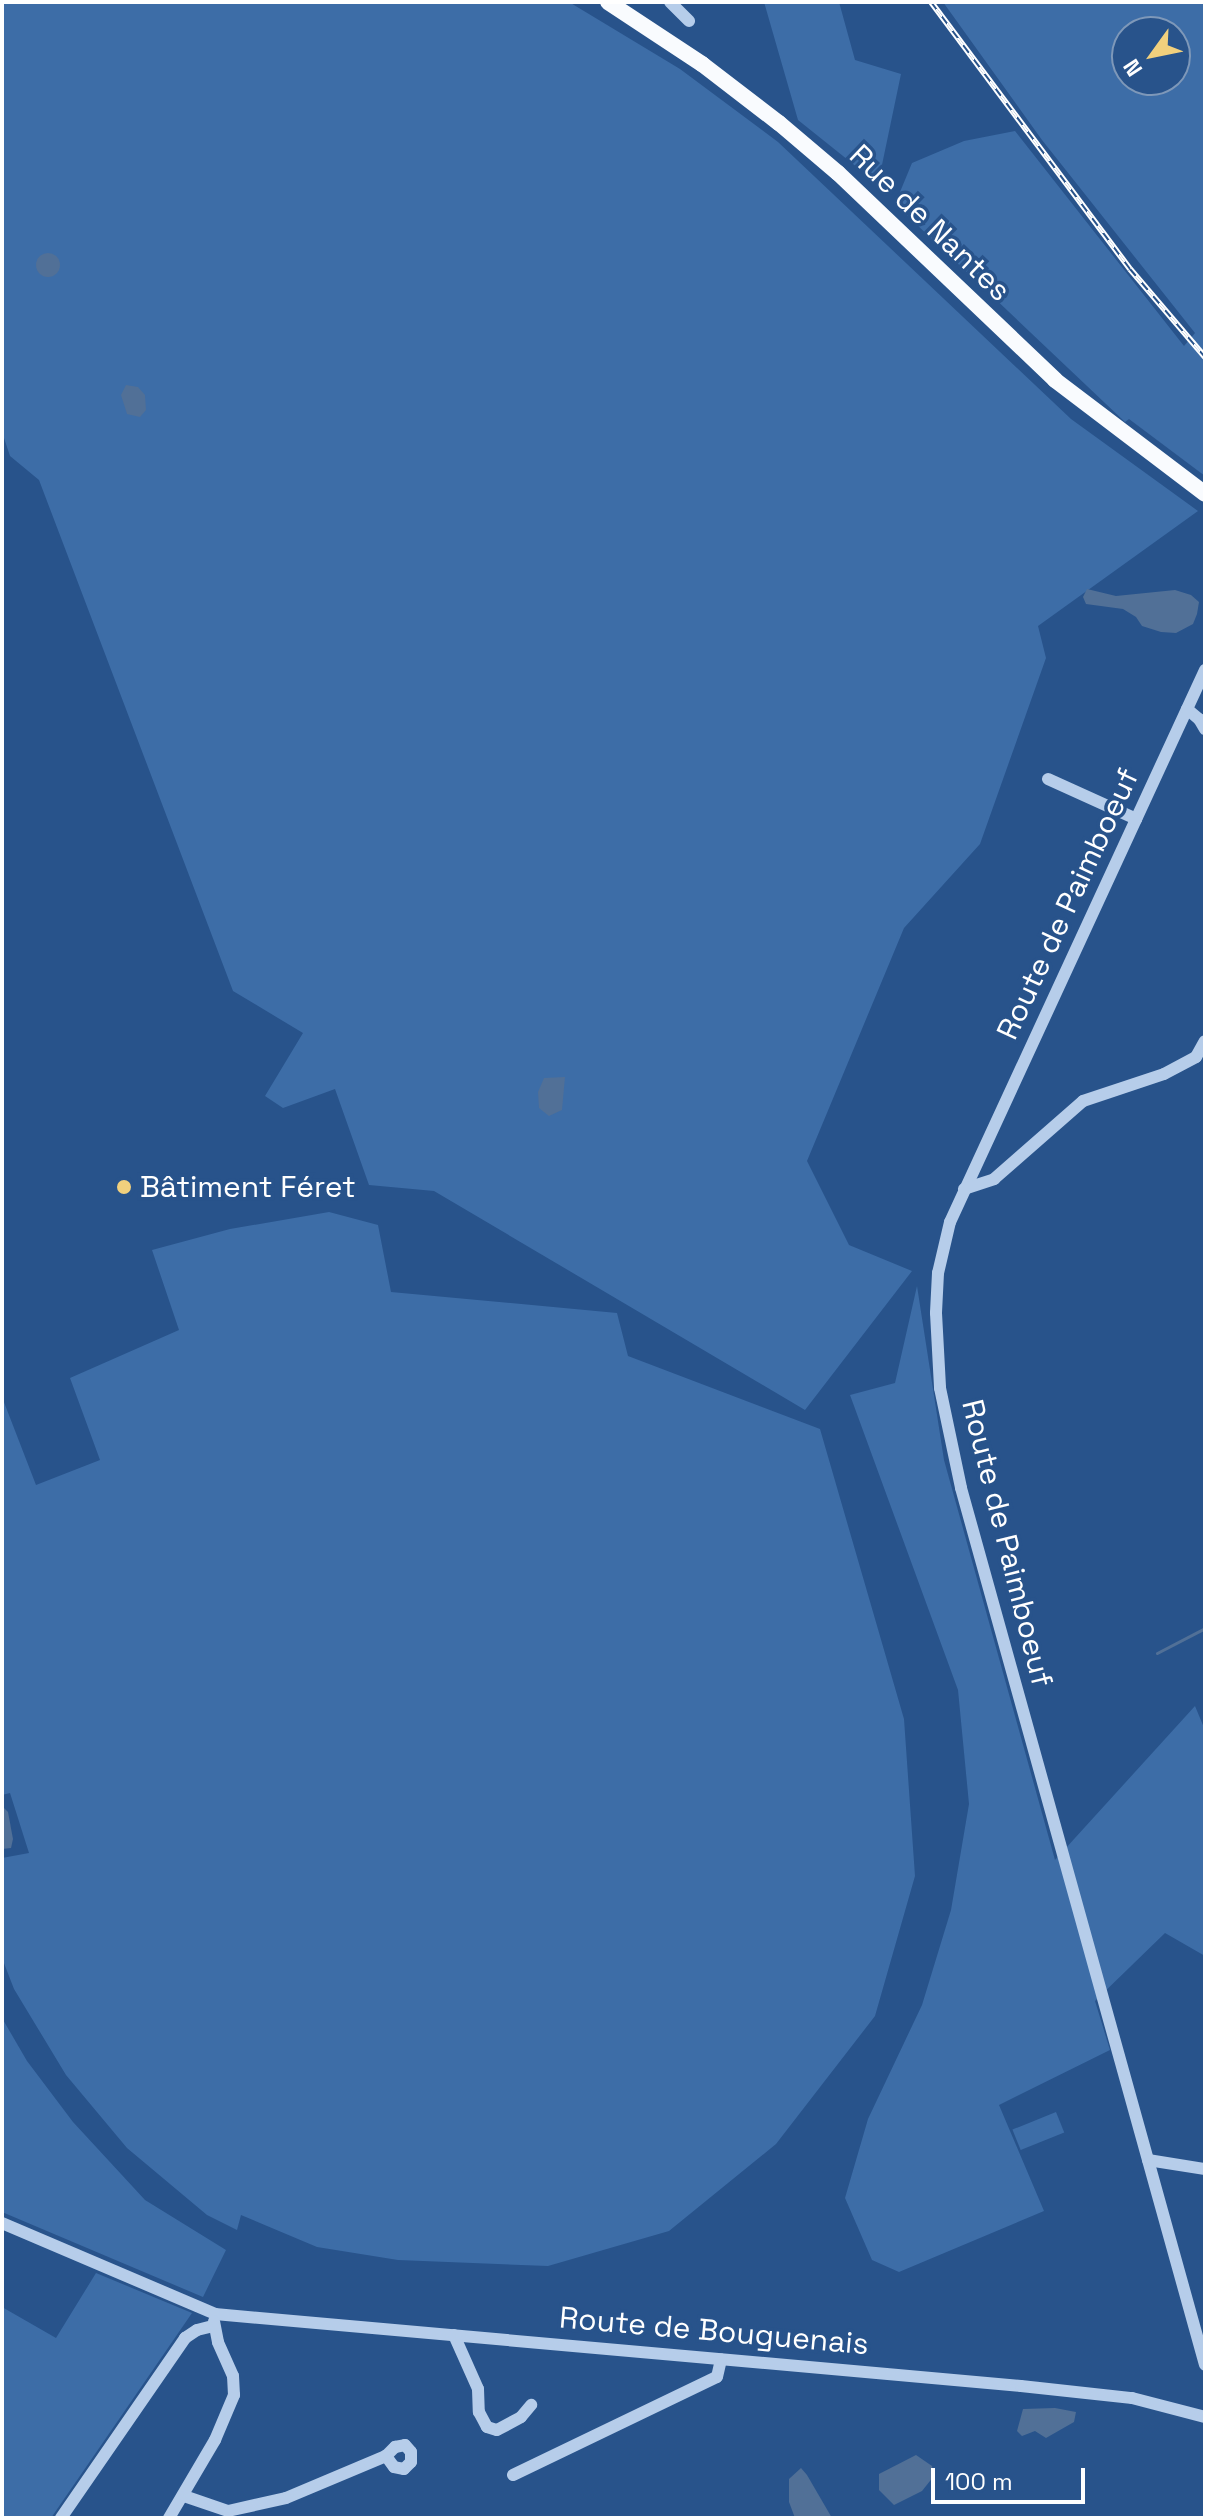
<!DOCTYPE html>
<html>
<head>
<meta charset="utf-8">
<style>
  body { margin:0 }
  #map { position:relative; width:1207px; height:2520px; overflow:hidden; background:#28538b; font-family:"Space Grotesk",sans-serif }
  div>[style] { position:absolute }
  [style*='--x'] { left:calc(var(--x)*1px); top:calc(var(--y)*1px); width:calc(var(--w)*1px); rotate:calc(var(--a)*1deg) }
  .green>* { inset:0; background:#3d6da7; transform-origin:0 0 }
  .water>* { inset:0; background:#517097 }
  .round { border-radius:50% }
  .stream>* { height:3px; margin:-1.5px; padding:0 1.5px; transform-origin:1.5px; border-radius:1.5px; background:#517097 }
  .minor>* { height:12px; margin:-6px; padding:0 6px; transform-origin:6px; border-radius:6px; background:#b6cdea }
  .major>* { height:16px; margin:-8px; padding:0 8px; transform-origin:8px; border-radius:8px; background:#f9fbfe }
  .rail>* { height:6px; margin-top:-3px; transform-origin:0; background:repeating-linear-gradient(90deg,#28538b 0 9px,#fff 0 18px); box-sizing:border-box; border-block:2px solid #fff }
  .dots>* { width:22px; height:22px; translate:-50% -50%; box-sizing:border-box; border:4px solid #28538b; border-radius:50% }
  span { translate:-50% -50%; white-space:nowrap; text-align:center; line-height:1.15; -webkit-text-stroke:7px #28538b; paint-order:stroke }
  .street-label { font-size:30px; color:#fff }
  .poi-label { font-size:30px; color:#fff }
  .left { translate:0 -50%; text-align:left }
  .frame { position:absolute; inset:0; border:4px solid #fff; pointer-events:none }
  .north { position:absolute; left:1111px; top:16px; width:80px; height:80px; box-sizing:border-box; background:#28538b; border:2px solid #7e98b9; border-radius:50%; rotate:237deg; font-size:22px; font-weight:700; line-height:32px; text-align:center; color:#fff }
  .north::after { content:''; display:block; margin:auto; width:28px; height:36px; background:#f1d07d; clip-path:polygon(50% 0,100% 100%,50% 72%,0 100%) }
  .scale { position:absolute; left:931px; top:2468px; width:154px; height:36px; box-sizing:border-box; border:4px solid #fff; border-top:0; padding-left:10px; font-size:24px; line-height:28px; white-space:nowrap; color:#fff; -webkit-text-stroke:6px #28538b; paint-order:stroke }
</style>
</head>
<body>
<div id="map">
  <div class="green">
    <div style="clip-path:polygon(2px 2px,569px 2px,680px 69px,778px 142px,1071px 419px,1198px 511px,1038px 626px,1046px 658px,980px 844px,904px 928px,807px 1161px,849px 1245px,912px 1271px,805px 1410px,434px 1191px,369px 1185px,335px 1089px,283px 1108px,265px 1096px,303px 1033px,233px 991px,39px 480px,10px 456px,2px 432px)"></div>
    <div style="clip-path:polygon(764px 2px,839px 2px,855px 60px,901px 74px,878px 184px,798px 120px)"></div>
    <div style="clip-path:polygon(evenodd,943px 2px,1205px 2px,1205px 476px,1129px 419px,1125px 422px,895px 204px,912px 163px,964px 141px,1015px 131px,1184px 346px,1195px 333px,1042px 140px,943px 2px,1127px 32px,1175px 32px,1175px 80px,1127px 80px,1127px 32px)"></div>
    <div style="clip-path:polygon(329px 1212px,378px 1225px,391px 1292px,617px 1313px,628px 1356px,820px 1429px,904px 1719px,915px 1876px,875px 2016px,776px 2144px,669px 2231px,548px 2266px,398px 2260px,317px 2247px,241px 2215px,237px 2230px,207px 2215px,127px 2148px,66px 2075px,14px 1989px,2px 1958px,2px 1858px,29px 1853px,10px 1793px,2px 1795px,2px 1397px,36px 1485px,100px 1460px,70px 1378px,179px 1330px,152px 1250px,230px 1229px)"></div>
    <div style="clip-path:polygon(917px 1286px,944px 1460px,1055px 1860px,1195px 1706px,1205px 1730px,1205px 1956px,1165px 1933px,1095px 2001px,1110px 2050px,999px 2105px,1044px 2211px,899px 2272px,872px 2260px,845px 2198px,868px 2119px,922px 2005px,951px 1910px,969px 1804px,958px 1690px,850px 1395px,895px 1383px)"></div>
    <div style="clip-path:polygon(2px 2018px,27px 2061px,73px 2122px,145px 2200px,226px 2250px,203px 2297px,2px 2212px)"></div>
    <div style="left:1056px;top:2112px;width:22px;height:47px;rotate:68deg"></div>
    <div style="clip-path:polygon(96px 2273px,192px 2313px,51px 2518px,2px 2518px,2px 2307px,56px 2338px)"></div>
  </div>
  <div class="water">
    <div class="round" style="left:36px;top:253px;width:24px;height:24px"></div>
    <div style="clip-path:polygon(126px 385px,138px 387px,145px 395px,146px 410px,140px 417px,127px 414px,121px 395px)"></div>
    <div style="clip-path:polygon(1087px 589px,1116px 596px,1175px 590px,1191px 595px,1199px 602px,1197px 614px,1193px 624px,1176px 633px,1161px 632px,1142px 626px,1136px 617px,1123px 609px,1086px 604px,1083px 597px)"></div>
    <div style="clip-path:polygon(565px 1077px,562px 1110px,549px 1116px,539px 1108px,538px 1092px,544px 1078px)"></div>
    <div style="clip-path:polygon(2px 1806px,8px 1812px,13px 1839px,11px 1848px,2px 1849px)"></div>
    <div style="clip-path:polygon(1055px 2408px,1076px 2412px,1074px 2422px,1046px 2438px,1035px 2431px,1022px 2436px,1017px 2431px,1023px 2409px)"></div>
    <div style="clip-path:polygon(916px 2455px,932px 2466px,934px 2476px,922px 2491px,894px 2505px,879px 2490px,879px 2474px)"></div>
    <div style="clip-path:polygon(801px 2468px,807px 2475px,832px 2518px,795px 2518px,789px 2502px,789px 2479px)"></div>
  </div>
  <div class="stream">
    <div style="--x:1157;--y:1653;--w:54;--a:-27.5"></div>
  </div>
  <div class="minor">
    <div style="--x:670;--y:2;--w:27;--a:45"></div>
    <div style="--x:1205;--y:670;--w:608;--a:114.79"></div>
    <div style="--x:950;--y:1222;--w:52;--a:103.2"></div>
    <div style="--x:938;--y:1273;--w:40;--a:92.9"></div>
    <div style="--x:936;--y:1313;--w:75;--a:86.9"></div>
    <div style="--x:940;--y:1388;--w:102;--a:78.1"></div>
    <div style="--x:961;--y:1488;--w:910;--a:74.45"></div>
    <div style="--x:1187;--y:709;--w:16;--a:40"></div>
    <div style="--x:1199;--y:719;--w:12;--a:59"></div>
    <div style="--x:1048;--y:779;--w:97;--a:24.4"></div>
    <div style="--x:964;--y:1189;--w:32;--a:-18"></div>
    <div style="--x:994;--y:1179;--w:118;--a:-41.2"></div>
    <div style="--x:1083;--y:1101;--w:85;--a:-18.4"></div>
    <div style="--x:1164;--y:1074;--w:36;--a:-28"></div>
    <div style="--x:1196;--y:1057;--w:18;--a:-61"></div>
    <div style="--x:1148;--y:2160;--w:58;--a:9"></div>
    <div style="--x:2;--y:2223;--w:232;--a:23.1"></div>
    <div style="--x:215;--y:2314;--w:809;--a:5.1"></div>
    <div style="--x:1021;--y:2386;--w:112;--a:6.2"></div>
    <div style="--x:1132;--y:2398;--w:75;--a:14.6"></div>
    <div style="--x:454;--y:2335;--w:59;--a:66"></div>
    <div style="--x:478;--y:2389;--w:23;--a:88"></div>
    <div style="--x:479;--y:2412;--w:17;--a:62"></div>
    <div style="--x:487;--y:2427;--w:10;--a:17"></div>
    <div style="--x:497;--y:2430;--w:27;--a:-28"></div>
    <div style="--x:521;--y:2417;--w:16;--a:-50"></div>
    <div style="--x:513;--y:2475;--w:226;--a:-25.7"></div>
    <div style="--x:717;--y:2377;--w:18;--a:-77"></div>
    <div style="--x:184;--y:2496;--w:46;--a:18.8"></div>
    <div style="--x:228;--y:2511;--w:59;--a:-12.6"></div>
    <div style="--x:286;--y:2498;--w:108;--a:-22.8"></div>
    <div style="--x:386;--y:2456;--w:13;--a:-45"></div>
    <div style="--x:395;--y:2447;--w:10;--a:-11"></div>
    <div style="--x:405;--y:2445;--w:9;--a:49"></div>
    <div style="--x:411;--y:2452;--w:10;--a:90"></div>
    <div style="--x:411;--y:2462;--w:10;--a:135"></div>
    <div style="--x:404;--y:2469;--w:10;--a:-169"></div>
    <div style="--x:394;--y:2467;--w:14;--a:-126"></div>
    <div style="--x:61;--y:2518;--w:219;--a:-55.4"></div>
    <div style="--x:185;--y:2338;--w:14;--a:-34"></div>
    <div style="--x:197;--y:2330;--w:16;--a:-14"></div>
    <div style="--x:169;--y:2518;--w:91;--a:-59.5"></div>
    <div style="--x:215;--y:2440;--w:49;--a:-67.1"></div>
    <div style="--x:234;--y:2395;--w:19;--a:-93"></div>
    <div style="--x:233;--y:2376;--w:37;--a:-114"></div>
    <div style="--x:218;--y:2342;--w:21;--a:-101"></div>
  </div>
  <div class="major">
    <div style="--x:608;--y:2;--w:113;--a:33.4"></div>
    <div style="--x:702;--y:64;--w:97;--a:37.5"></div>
    <div style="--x:779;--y:123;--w:77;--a:40.3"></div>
    <div style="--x:838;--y:173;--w:300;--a:43.6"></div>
    <div style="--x:1055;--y:380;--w:188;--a:37.2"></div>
  </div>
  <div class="rail">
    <div style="--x:931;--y:2;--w:333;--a:53.3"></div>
    <div style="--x:1130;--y:269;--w:116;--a:49.6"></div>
  </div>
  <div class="dots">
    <div style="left:124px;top:1187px;background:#f1d07d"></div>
  </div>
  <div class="street-label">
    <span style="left:930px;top:223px;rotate:44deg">Rue de Nantes</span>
    <span style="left:1068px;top:904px;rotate:-65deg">Route de Paimboeuf</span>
    <span style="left:1007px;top:1543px;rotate:76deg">Route de Paimboeuf</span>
    <span style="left:714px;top:2331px;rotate:5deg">Route de Bouguenais</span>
  </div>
  <div class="poi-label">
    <span class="left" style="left:140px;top:1187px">Bâtiment Féret</span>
  </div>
  <div class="frame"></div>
  <div class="north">N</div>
  <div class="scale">100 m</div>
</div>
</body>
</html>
